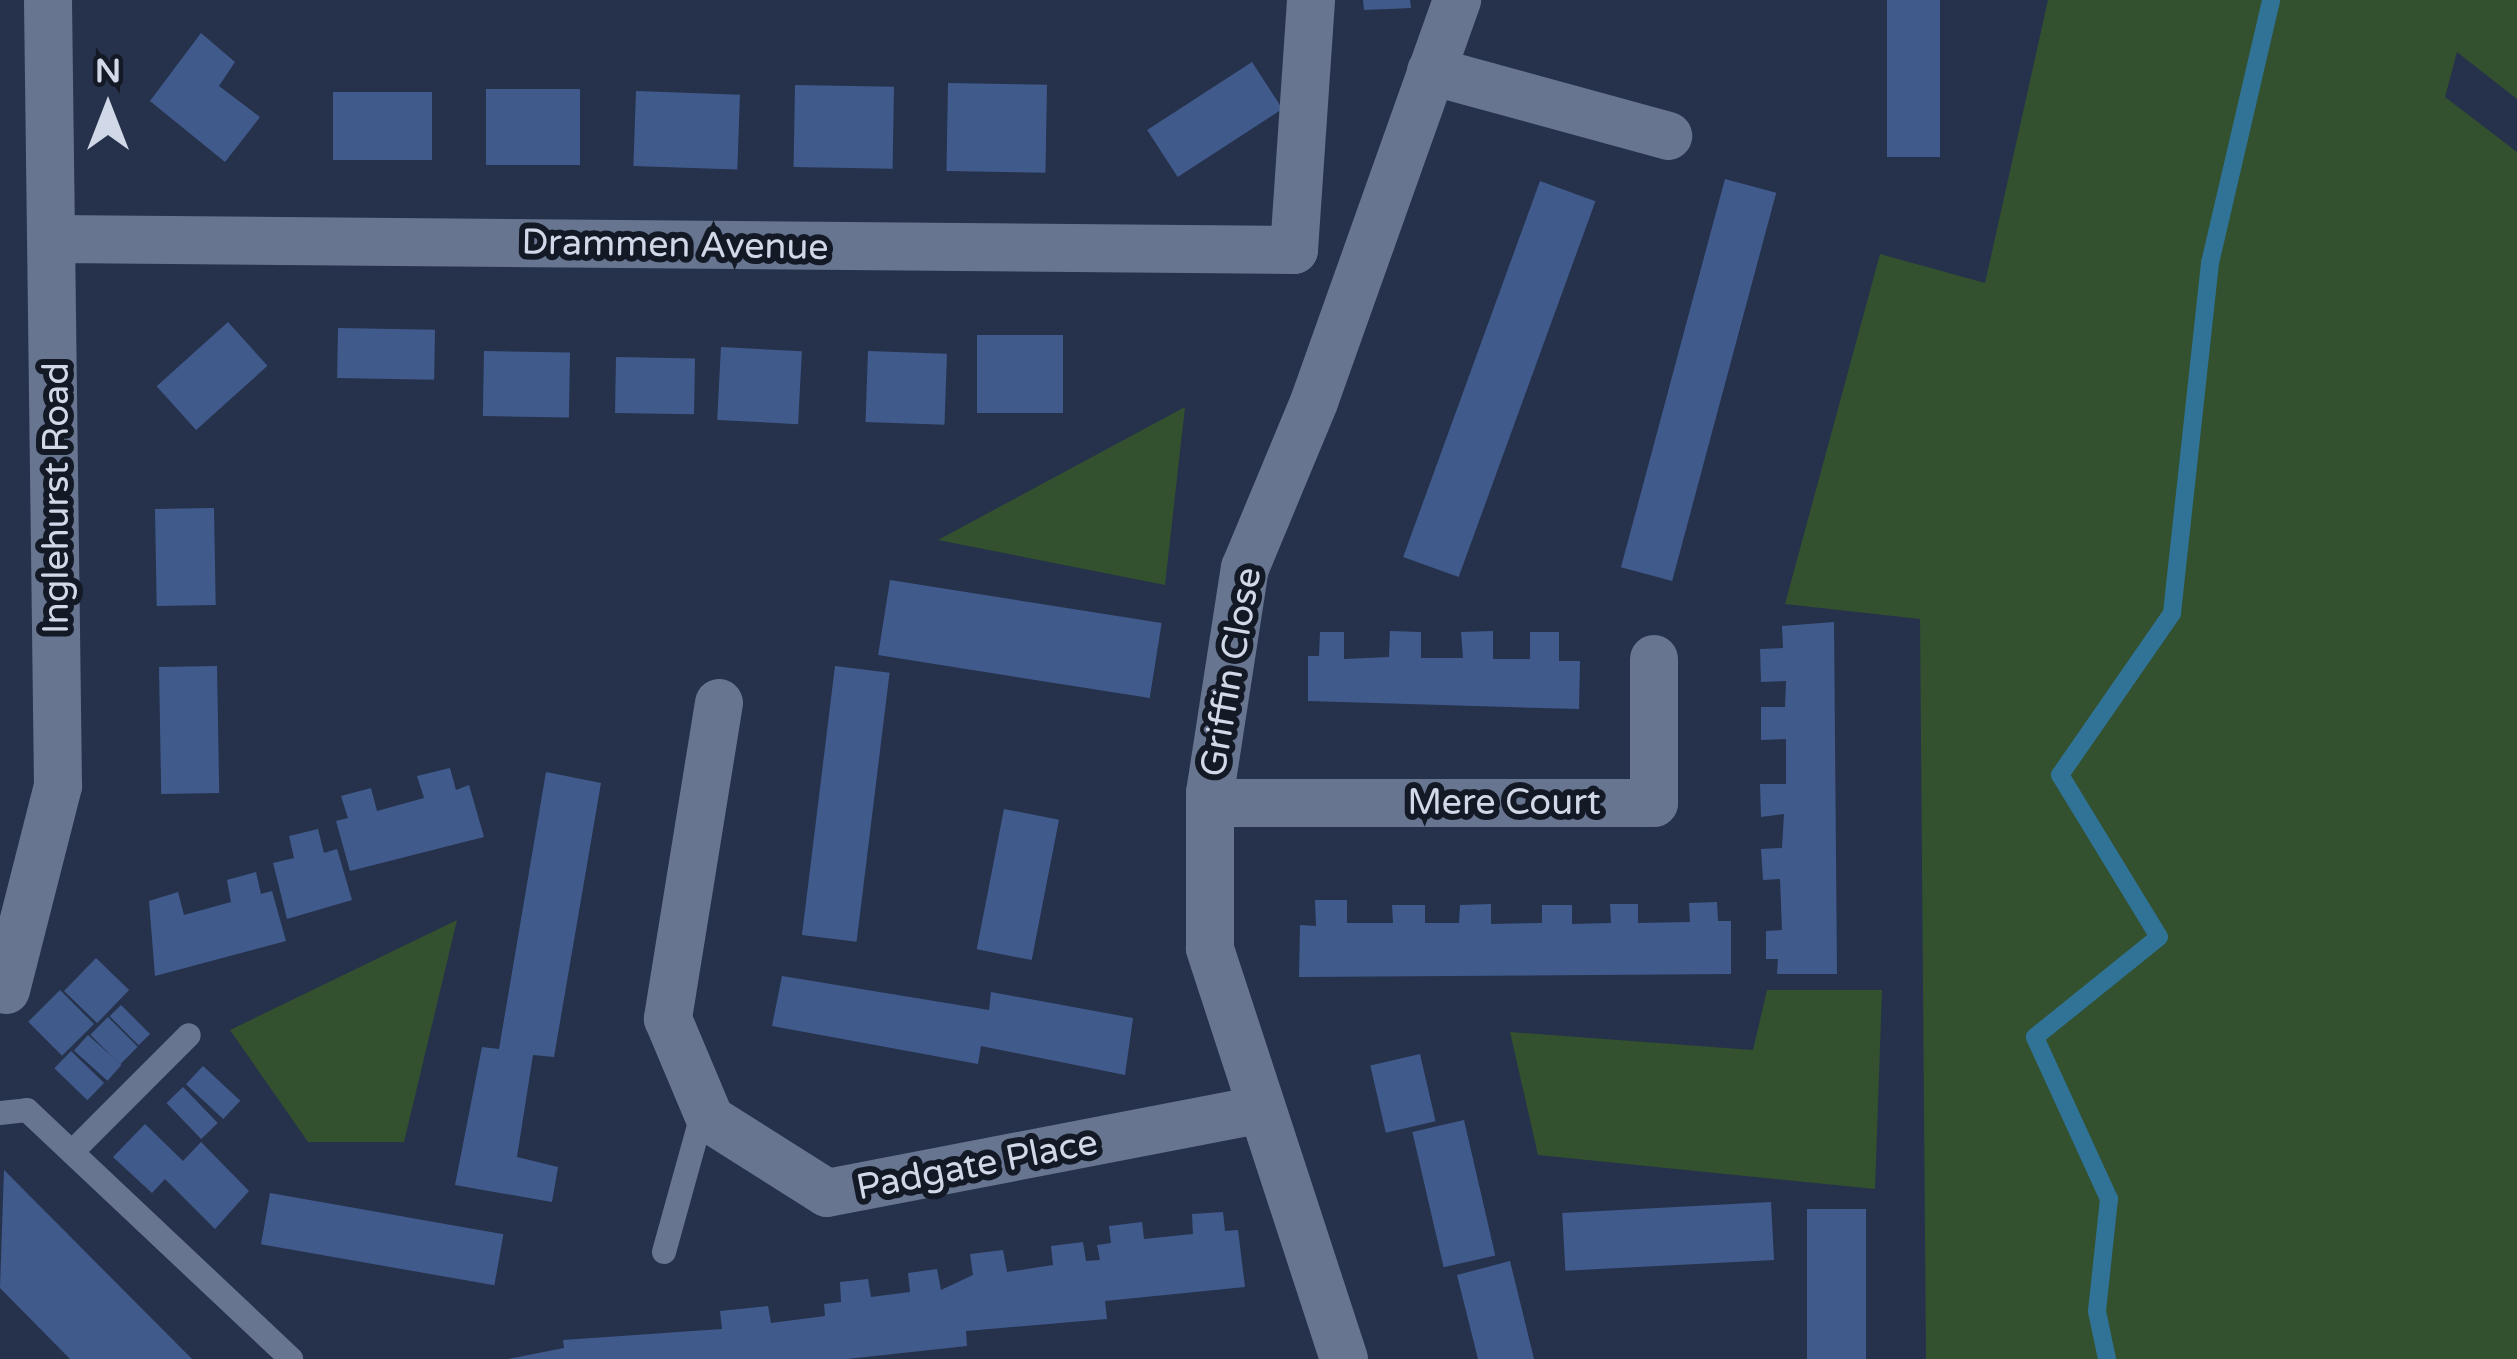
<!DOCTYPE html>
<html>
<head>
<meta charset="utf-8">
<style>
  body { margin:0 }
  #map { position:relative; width:2517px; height:1359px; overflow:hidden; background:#26324b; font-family:"Varela Round",sans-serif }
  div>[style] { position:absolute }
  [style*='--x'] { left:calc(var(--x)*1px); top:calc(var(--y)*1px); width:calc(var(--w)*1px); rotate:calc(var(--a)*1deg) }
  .green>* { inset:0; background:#33502f }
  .stream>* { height:18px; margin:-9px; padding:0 9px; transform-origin:9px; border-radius:9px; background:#307396 }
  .building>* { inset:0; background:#415a8c; transform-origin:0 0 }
  .service>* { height:24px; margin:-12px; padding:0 12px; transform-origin:12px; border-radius:12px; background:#677591 }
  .minor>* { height:48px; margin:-24px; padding:0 24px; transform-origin:24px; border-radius:24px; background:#677591 }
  span { translate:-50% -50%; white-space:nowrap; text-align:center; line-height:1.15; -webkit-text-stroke:12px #141a25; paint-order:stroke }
  .street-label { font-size:36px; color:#d1d9e9 }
  .north { position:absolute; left:48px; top:48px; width:120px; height:120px; -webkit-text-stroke:9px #141a25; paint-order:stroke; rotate:0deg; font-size:33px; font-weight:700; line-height:48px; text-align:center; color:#d1d9e9 }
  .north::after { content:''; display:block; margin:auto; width:42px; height:54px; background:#d1d9e9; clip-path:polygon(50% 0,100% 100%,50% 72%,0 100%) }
</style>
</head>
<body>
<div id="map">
  <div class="green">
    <div style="clip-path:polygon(2048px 0,2517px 0,2517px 99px,2457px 52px,2445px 97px,2517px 152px,2517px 1359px,1926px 1359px,1920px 619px,1785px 604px,1880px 254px,1985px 283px)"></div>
    <div style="clip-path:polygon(1185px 407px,1165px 585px,938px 540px)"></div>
    <div style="clip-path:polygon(457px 920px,404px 1142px,308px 1142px,230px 1030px)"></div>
    <div style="clip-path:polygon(1767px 990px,1882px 990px,1875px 1189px,1538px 1155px,1510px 1032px,1753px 1050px)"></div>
  </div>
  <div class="stream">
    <div style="--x:2107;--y:1359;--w:49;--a:-101.8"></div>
    <div style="--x:2097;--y:1311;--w:113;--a:-83.9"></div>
    <div style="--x:2109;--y:1199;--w:178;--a:-114.6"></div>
    <div style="--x:2035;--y:1037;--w:159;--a:-38.9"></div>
    <div style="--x:2159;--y:937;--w:190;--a:-121.4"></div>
    <div style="--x:2060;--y:775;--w:197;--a:-55.3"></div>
    <div style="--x:2172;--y:613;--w:352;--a:-83.8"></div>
    <div style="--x:2210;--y:263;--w:270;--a:-76.9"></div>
  </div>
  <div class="building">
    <div style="clip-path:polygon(1363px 0,1410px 0,1411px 8px,1364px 10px)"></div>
    <div style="left:1887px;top:0;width:53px;height:157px"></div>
    <div style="clip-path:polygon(201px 33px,235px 62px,219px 86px,260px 117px,225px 162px,150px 101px)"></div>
    <div style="left:1252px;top:62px;width:56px;height:125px;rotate:57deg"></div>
    <div style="left:948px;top:83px;width:99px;height:88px;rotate:1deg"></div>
    <div style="left:795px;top:85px;width:99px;height:82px;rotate:1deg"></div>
    <div style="left:486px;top:89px;width:94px;height:76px"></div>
    <div style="left:636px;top:91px;width:104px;height:75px;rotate:2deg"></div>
    <div style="left:333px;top:92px;width:99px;height:68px"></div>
    <div style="left:1725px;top:179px;width:53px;height:402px;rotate:15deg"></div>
    <div style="left:1540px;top:181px;width:59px;height:400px;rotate:20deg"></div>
    <div style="left:228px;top:322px;width:59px;height:96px;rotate:48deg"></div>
    <div style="left:338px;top:328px;width:97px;height:50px;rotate:1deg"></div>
    <div style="left:977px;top:335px;width:86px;height:78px"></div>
    <div style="left:721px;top:347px;width:81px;height:73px;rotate:3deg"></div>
    <div style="left:484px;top:351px;width:86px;height:65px;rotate:1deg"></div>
    <div style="left:868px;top:351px;width:79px;height:71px;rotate:2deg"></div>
    <div style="left:616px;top:357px;width:79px;height:56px;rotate:1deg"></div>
    <div style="left:214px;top:508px;width:97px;height:59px;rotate:89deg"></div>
    <div style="left:890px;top:580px;width:275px;height:76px;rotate:9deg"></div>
    <div style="clip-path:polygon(1834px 622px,1837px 974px,1777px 974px,1778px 959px,1766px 959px,1766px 931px,1782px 930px,1780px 879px,1763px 880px,1761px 849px,1782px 848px,1784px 814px,1761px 817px,1760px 784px,1786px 784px,1786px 739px,1761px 740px,1761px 707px,1785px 707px,1786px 681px,1761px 682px,1760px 649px,1783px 648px,1782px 626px)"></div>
    <div style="clip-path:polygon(1390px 631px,1421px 632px,1421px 658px,1463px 658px,1461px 632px,1493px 631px,1493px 659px,1530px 659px,1530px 632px,1559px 632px,1559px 661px,1580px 661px,1579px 709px,1308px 701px,1308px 656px,1319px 656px,1320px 632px,1344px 632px,1344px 659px,1389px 657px)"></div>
    <div style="left:217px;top:666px;width:127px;height:58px;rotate:89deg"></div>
    <div style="left:835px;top:666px;width:55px;height:271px;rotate:7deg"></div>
    <div style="clip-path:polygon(450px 768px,456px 790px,469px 785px,484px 837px,350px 871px,336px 821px,348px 818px,341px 796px,371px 788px,377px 811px,424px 798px,417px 776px)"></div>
    <div style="clip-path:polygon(546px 772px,601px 783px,554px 1057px,533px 1055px,517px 1157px,558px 1167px,552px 1202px,455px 1185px,482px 1047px,499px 1049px)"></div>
    <div style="left:1004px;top:809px;width:56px;height:143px;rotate:11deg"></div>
    <div style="clip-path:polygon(318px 829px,324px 853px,337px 849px,352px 900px,287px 919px,273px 863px,294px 858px,289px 836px)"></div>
    <div style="clip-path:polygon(256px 872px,261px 894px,272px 891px,286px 941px,155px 976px,149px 901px,178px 892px,184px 915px,231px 902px,227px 880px)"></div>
    <div style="clip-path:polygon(1315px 900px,1347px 900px,1347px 923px,1393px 923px,1392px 905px,1425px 905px,1425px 923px,1459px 923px,1460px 905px,1491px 904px,1491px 924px,1542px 923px,1542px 905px,1572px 905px,1572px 924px,1611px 923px,1610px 904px,1638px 904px,1638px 923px,1690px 922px,1689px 903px,1717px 902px,1718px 921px,1731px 921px,1731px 974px,1299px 977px,1300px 925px,1316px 926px)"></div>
    <div style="left:96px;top:958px;width:46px;height:46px;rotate:44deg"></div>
    <div style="clip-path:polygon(782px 976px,989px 1010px,991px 992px,1133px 1018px,1125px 1075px,981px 1046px,978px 1064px,772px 1026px)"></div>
    <div style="left:60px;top:990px;width:48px;height:45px;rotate:45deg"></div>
    <div style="left:121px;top:1005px;width:41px;height:16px;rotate:45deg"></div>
    <div style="left:108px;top:1017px;width:42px;height:25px;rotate:45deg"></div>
    <div style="left:88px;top:1035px;width:45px;height:21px;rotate:42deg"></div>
    <div style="left:71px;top:1051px;width:46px;height:24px;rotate:44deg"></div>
    <div style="left:1420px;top:1054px;width:69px;height:51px;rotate:77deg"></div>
    <div style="left:203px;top:1066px;width:51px;height:25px;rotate:43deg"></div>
    <div style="left:183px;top:1087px;width:50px;height:23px;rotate:46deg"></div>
    <div style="left:1464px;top:1120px;width:139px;height:53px;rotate:77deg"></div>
    <div style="clip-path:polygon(145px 1124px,183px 1161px,201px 1142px,249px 1191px,215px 1229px,165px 1179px,152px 1193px,113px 1157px)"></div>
    <div style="clip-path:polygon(4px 1170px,192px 1359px,70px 1359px,0 1288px)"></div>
    <div style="left:270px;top:1193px;width:237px;height:52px;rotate:10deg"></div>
    <div style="left:1771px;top:1202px;width:58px;height:209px;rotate:87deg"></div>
    <div style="left:1807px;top:1209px;width:59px;height:150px"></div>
    <div style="clip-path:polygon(1223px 1212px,1225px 1231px,1238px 1230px,1245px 1287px,1105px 1301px,1107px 1319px,966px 1331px,967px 1346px,847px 1359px,508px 1359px,564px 1348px,563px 1340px,722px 1329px,720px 1311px,768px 1306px,771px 1323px,825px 1316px,824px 1304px,841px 1302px,840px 1282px,868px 1279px,871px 1297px,910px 1292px,908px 1273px,937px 1269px,941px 1290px,973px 1275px,970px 1254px,1003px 1250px,1007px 1272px,1053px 1265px,1051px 1246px,1083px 1242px,1086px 1261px,1100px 1260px,1097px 1245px,1111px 1243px,1109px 1226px,1142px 1222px,1144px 1239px,1193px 1234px,1192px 1214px)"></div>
    <div style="clip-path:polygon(1510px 1261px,1534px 1359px,1478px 1359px,1457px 1275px)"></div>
  </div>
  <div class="service">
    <div style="--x:0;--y:1113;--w:27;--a:-6"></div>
    <div style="--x:27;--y:1110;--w:363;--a:43.3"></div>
    <div style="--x:72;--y:1152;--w:165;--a:-45"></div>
    <div style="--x:664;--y:1252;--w:149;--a:-74.5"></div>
  </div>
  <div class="minor">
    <div style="--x:1431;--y:71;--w:246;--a:15.3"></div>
    <div style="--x:55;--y:239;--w:1239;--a:0.51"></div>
    <div style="--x:1294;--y:250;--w:251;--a:-86.1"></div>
    <div style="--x:719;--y:703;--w:320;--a:99.2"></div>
    <div style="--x:668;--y:1019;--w:108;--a:67.2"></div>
    <div style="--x:710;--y:1119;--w:138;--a:32.3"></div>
    <div style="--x:827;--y:1193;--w:440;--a:-10.9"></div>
    <div style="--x:1210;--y:803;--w:444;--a:0"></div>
    <div style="--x:1654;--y:803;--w:144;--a:-90"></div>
    <div style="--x:6;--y:990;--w:211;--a:-75.7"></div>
    <div style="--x:58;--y:786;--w:786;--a:-90.73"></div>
    <div style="--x:1344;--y:1359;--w:432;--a:-108.1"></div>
    <div style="--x:1210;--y:948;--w:155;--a:-90"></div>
    <div style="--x:1210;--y:793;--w:228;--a:-81.2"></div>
    <div style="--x:1245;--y:568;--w:180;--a:-67.4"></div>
    <div style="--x:1314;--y:402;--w:427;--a:-70.4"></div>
  </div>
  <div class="street-label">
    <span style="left:675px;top:245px;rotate:1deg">Drammen Avenue</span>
    <span style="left:57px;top:498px;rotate:-90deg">Inglehurst Road</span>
    <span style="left:1231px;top:672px;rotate:-80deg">Griffin Close</span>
    <span style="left:1504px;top:803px">Mere Court</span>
    <span style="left:977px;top:1165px;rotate:-11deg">Padgate Place</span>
  </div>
  <div class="north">N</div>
</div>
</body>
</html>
